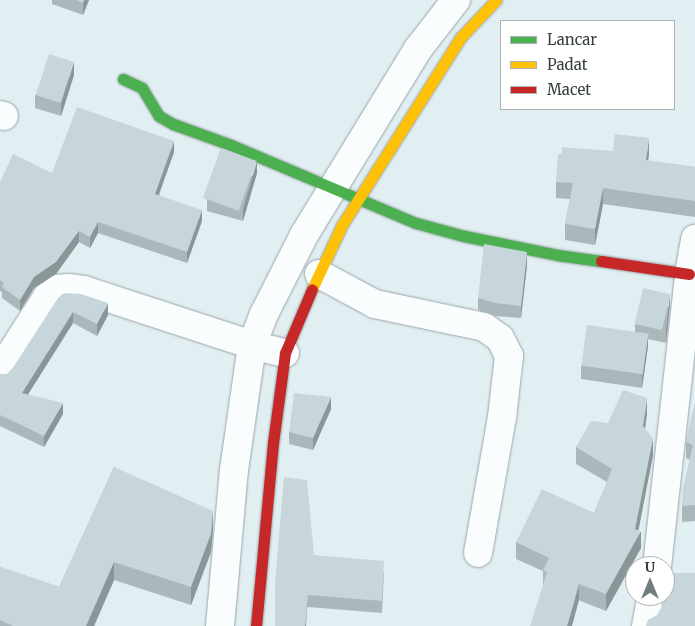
<!DOCTYPE html>
<html>
<head>
<meta charset="utf-8">
<style>
  body { margin:0 }
  #map { position:relative; width:695px; height:626px; overflow:hidden; background:#e1eff2; font-family:Merriweather,serif }
  div>[style] { position:absolute }
  [style*='--x'] { left:calc(var(--x)*1px); top:calc(var(--y)*1px); width:calc(var(--w)*1px); rotate:calc(var(--a)*1deg) }
  .roads { filter:drop-shadow(0 0 1px #9ba5a8) drop-shadow(0 0 1px #9ba5a8) }
  .street>* { height:28px; margin:-14px; padding:0 14px; transform-origin:14px; border-radius:14px; background:#fafdfd }
  .fast>* { height:11px; margin:-5.5px; padding:0 5.5px; transform-origin:5.5px; border-radius:5.5px; background:#4caf50 }
  .slow>* { height:11px; margin:-5.5px; padding:0 5.5px; transform-origin:5.5px; border-radius:5.5px; background:#ffc107 }
  .jam>* { height:11px; margin:-5.5px; padding:0 5.5px; transform-origin:5.5px; border-radius:5.5px; background:#c62828 }
  .wall>* { inset:0; background:#aab8bb }
  .shaded-wall>* { inset:0; background:#8b9699 }
  .building>* { inset:0; background:#c6d6da; transform-origin:0 0 }
  span { translate:-50% -50%; white-space:nowrap; text-align:center; line-height:1.15; -webkit-text-stroke:5px #fff; paint-order:stroke }
  .legend { position:absolute; left:500px; top:20px; width:175px; height:90px; box-sizing:border-box; background:#fff; border:1px solid #aeb2b3; margin:0; padding:6px 9px; list-style:none; font-size:15px; color:#353f41 }
  .legend li { display:flex; align-items:center; gap:10px; height:25px }
  .legend b { width:25px; border:1px solid #aeb2b3 }
  .north { position:absolute; left:625px; top:556px; width:50px; height:50px; box-sizing:border-box; background:#fff; border:1px solid #aeb2b3; border-radius:50%; rotate:0deg; font-size:14px; font-weight:700; line-height:20px; text-align:center; color:#353f41 }
  .north::after { content:''; display:block; margin:auto; width:18px; height:22px; background:#717d7f; clip-path:polygon(50% 0,100% 100%,50% 72%,0 100%) }
</style>
</head>
<body>
<div id="map">
  <div class="roads">
    <div class="street">
      <div style="--x:0;--y:115;--w:4;--a:14"></div>
      <div style="--x:319;--y:274;--w:64;--a:28.2"></div>
      <div style="--x:375;--y:304;--w:111;--a:11.9"></div>
      <div style="--x:484;--y:327;--w:19;--a:35"></div>
      <div style="--x:500;--y:338;--w:20;--a:63"></div>
      <div style="--x:509;--y:356;--w:61;--a:96.5"></div>
      <div style="--x:502;--y:417;--w:138;--a:100"></div>
      <div style="--x:0;--y:371;--w:88;--a:-57.6"></div>
      <div style="--x:47;--y:297;--w:14;--a:-36"></div>
      <div style="--x:58;--y:289;--w:10;--a:-6"></div>
      <div style="--x:68;--y:288;--w:16;--a:7"></div>
      <div style="--x:84;--y:290;--w:177;--a:18.1"></div>
      <div style="--x:252;--y:345;--w:34;--a:14"></div>
      <div style="--x:657;--y:566;--w:294;--a:-83.7"></div>
      <div style="--x:689;--y:274;--w:36;--a:-80"></div>
      <div style="--x:220;--y:626;--w:157;--a:-84.9"></div>
      <div style="--x:234;--y:470;--w:126;--a:-81.8"></div>
      <div style="--x:252;--y:345;--w:33;--a:-69"></div>
      <div style="--x:264;--y:314;--w:89;--a:-63.1"></div>
      <div style="--x:304;--y:235;--w:218;--a:-58.5"></div>
      <div style="--x:418;--y:49;--w:62;--a:-52.2"></div>
      <div style="--x:646;--y:626;--w:31;--a:-79"></div>
    </div>
    <div class="fast">
      <div style="--x:123;--y:79;--w:21;--a:25"></div>
      <div style="--x:142;--y:88;--w:33;--a:59"></div>
      <div style="--x:159;--y:116;--w:16;--a:30"></div>
      <div style="--x:173;--y:124;--w:62;--a:19.9"></div>
      <div style="--x:231;--y:145;--w:201;--a:22.9"></div>
      <div style="--x:416;--y:223;--w:50;--a:15.2"></div>
      <div style="--x:464;--y:236;--w:95;--a:11.5"></div>
      <div style="--x:557;--y:255;--w:44;--a:7.8"></div>
    </div>
    <div class="slow">
      <div style="--x:312;--y:289;--w:71;--a:-64.9"></div>
      <div style="--x:342;--y:225;--w:222;--a:-57.7"></div>
      <div style="--x:461;--y:37;--w:51;--a:-46.6"></div>
    </div>
    <div class="jam">
      <div style="--x:601;--y:261;--w:89;--a:8.4"></div>
      <div style="--x:256;--y:626;--w:184;--a:-84.7"></div>
      <div style="--x:273;--y:443;--w:91;--a:-82.4"></div>
      <div style="--x:285;--y:353;--w:69;--a:-67.1"></div>
    </div>
  </div>
  <div class="wall">
    <div style="clip-path:polygon(52px 0,89px 0,83px 15px,52px 4px)"></div>
    <div style="clip-path:polygon(74px 75px,61px 116px,35px 108px,35px 95px)"></div>
    <div style="clip-path:polygon(613px 151px,649px 154px,648px 161px,695px 167px,695px 217px,603px 204px,595px 245px,565px 240px,565px 224px,570px 199px,556px 198px,556px 182px,562px 154px)"></div>
    <div style="clip-path:polygon(174px 152px,159px 195px,202px 221px,187px 263px,98px 233px,90px 248px,79px 242px,56px 274px,34px 288px,20px 311px,2px 298px,2px 292px,0 291px,0 182px)"></div>
    <div style="clip-path:polygon(257px 173px,243px 221px,207px 211px,207px 199px)"></div>
    <div style="clip-path:polygon(527px 265px,521px 318px,495px 316px,478px 310px,478px 298px)"></div>
    <div style="clip-path:polygon(59px 297px,108px 315px,97px 336px,73px 323px,28px 394px,63px 414px,44px 447px,0 426px,0 374px,7px 374px,13px 368px)"></div>
    <div style="clip-path:polygon(670px 306px,666px 343px,648px 339px,648px 346px,642px 388px,581px 379px,581px 366px,635px 332px,635px 324px)"></div>
    <div style="clip-path:polygon(695px 403px,695px 521px,682px 522px,682px 506px,690px 460px,686px 458px,686px 442px)"></div>
    <div style="clip-path:polygon(331px 409px,313px 450px,289px 444px,289px 432px)"></div>
    <div style="clip-path:polygon(647px 414px,645px 429px,653px 455px,638px 530px,641px 548px,606px 611px,543px 586px,543px 571px,516px 559px,516px 542px,594px 513px,607px 482px,576px 464px,576px 447px,608px 423px)"></div>
    <div style="clip-path:polygon(114px 467px,213px 529px,211px 552px,191px 605px,114px 580px,94px 626px,0 626px,0 567px,59px 587px)"></div>
    <div style="clip-path:polygon(314px 555px,384px 573px,382px 613px,308px 607px,275px 626px)"></div>
  </div>
  <div class="shaded-wall">
    <div style="clip-path:polygon(84px 0,89px 0,83px 15px,83px 3px)"></div>
    <div style="clip-path:polygon(74px 62px,74px 75px,61px 116px,61px 104px)"></div>
    <div style="clip-path:polygon(649px 138px,649px 154px,646px 176px,646px 160px)"></div>
    <div style="clip-path:polygon(174px 141px,174px 152px,155px 205px,155px 194px)"></div>
    <div style="clip-path:polygon(257px 161px,257px 173px,243px 221px,243px 209px)"></div>
    <div style="clip-path:polygon(603px 188px,603px 204px,595px 245px,595px 229px)"></div>
    <div style="clip-path:polygon(202px 210px,202px 221px,187px 263px,187px 252px)"></div>
    <div style="clip-path:polygon(98px 222px,98px 233px,90px 248px,90px 237px)"></div>
    <div style="clip-path:polygon(79px 231px,79px 242px,56px 274px,34px 288px,20px 311px,20px 300px,34px 277px)"></div>
    <div style="clip-path:polygon(527px 252px,527px 265px,521px 318px,521px 306px)"></div>
    <div style="clip-path:polygon(670px 294px,670px 306px,666px 343px,666px 331px)"></div>
    <div style="clip-path:polygon(108px 303px,108px 315px,97px 336px,97px 324px)"></div>
    <div style="clip-path:polygon(73px 312px,73px 323px,22px 404px,22px 393px)"></div>
    <div style="clip-path:polygon(648px 334px,648px 346px,642px 388px,642px 376px)"></div>
    <div style="clip-path:polygon(331px 397px,331px 409px,313px 450px,313px 438px)"></div>
    <div style="clip-path:polygon(647px 398px,647px 414px,643px 443px,643px 426px)"></div>
    <div style="clip-path:polygon(63px 403px,63px 414px,44px 447px,44px 436px)"></div>
    <div style="clip-path:polygon(653px 438px,653px 455px,637px 538px,641px 531px,641px 548px,606px 611px,606px 594px,635px 529px)"></div>
    <div style="clip-path:polygon(213px 511px,213px 529px,211px 552px,191px 605px,191px 587px)"></div>
    <div style="clip-path:polygon(114px 562px,114px 580px,94px 626px,86px 626px)"></div>
    <div style="clip-path:polygon(579px 584px,579px 600px,572px 626px,567px 626px)"></div>
    <div style="clip-path:polygon(308px 595px,306px 626px,305px 626px)"></div>
  </div>
  <div class="building">
    <div style="clip-path:polygon(76px 0,84px 0,83px 3px)"></div>
    <div style="left:49px;top:54px;width:26px;height:43px;rotate:18deg"></div>
    <div style="clip-path:polygon(77px 107px,174px 141px,155px 194px,202px 210px,187px 252px,98px 222px,90px 237px,79px 231px,56px 262px,34px 277px,20px 300px,2px 287px,4px 283px,0 280px,0 182px,13px 154px,52px 173px)"></div>
    <div style="clip-path:polygon(615px 134px,649px 138px,646px 160px,695px 167px,695px 201px,603px 188px,595px 229px,565px 224px,573px 183px,556px 182px,558px 154px,562px 154px,562px 147px,613px 151px)"></div>
    <div style="left:221px;top:148px;width:38px;height:53px;rotate:20deg"></div>
    <div style="clip-path:polygon(484px 244px,527px 252px,521px 306px,495px 303px,478px 298px)"></div>
    <div style="left:643px;top:288px;width:28px;height:37px;rotate:13deg"></div>
    <div style="clip-path:polygon(64px 293px,81px 294px,108px 303px,97px 324px,73px 312px,22px 393px,63px 403px,44px 436px,0 415px,0 374px,7px 374px,13px 368px,59px 297px)"></div>
    <div style="left:587px;top:325px;width:62px;height:41px;rotate:8deg"></div>
    <div style="clip-path:polygon(623px 390px,647px 398px,643px 426px,653px 438px,635px 529px,641px 531px,606px 594px,579px 584px,567px 626px,530px 626px,547px 572px,543px 570px,549px 558px,516px 542px,542px 489px,594px 513px,612px 469px,576px 447px,591px 421px,608px 423px)"></div>
    <div style="clip-path:polygon(294px 393px,331px 397px,313px 438px,289px 432px)"></div>
    <div style="clip-path:polygon(695px 403px,695px 505px,682px 506px,683px 488px,693px 445px,686px 442px)"></div>
    <div style="clip-path:polygon(114px 467px,213px 511px,211px 534px,191px 587px,114px 562px,86px 626px,13px 626px,0 620px,0 567px,59px 587px)"></div>
    <div style="clip-path:polygon(284px 477px,307px 480px,314px 555px,384px 561px,382px 601px,308px 595px,305px 626px,275px 626px,275px 582px)"></div>
    <div style="clip-path:polygon(667px 573px,695px 573px,695px 626px,646px 626px,648px 620px,657px 615px,661px 608px,663px 596px,665px 596px,665px 585px)"></div>
  </div>
  <ul class="legend">
  <li><b style="height:6px;background:#4caf50"></b>Lancar</li>
  <li><b style="height:6px;background:#ffc107"></b>Padat</li>
  <li><b style="height:6px;background:#c62828"></b>Macet</li>
  </ul>
  <div class="north">U</div>
</div>
</body>
</html>
